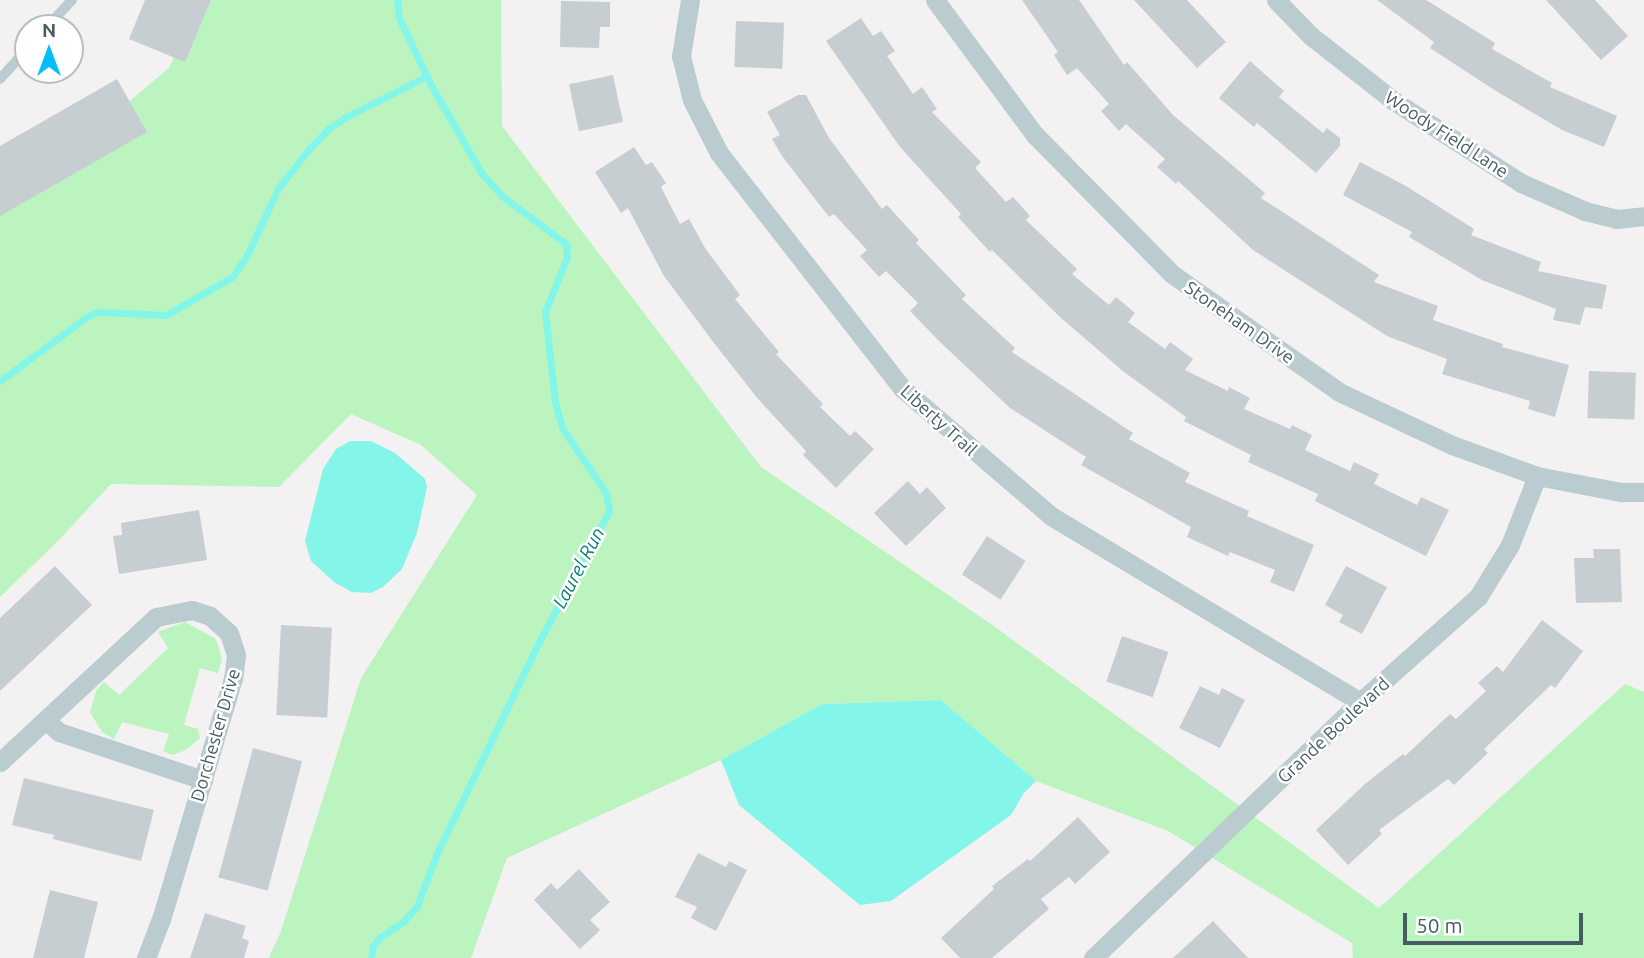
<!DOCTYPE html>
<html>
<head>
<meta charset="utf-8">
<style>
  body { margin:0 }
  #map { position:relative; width:1644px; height:958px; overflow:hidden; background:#f3f1f1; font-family:Ubuntu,sans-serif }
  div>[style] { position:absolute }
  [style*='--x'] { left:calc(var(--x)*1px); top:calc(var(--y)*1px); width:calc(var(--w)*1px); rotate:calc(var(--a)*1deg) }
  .green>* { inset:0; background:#bbf4bf }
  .water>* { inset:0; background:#84f6e9 }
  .stream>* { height:7px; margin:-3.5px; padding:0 3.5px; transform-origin:3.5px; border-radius:3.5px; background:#84f6e9 }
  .building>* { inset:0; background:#c7ced1; transform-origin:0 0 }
  .service>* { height:10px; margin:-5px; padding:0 5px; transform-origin:5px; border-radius:5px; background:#bacccf }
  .minor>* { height:19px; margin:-9.5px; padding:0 9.5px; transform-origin:9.5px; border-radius:9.5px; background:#bacccf }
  span { translate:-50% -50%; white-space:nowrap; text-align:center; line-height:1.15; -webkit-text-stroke:5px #fff; paint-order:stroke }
  .street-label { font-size:18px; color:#465d61 }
  .water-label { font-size:19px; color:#067f71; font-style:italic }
  .north { position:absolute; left:14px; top:14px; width:70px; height:70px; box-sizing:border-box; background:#fff; border:2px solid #b5bec0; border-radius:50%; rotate:0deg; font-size:19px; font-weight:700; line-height:28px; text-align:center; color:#465d61 }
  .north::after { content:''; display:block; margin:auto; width:24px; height:32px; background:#05bef9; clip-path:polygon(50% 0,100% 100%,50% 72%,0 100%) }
  .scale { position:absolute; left:1403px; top:913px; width:180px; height:32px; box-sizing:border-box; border:4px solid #465d61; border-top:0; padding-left:9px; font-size:21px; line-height:24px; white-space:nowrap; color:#465d61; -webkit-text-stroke:5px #fff; paint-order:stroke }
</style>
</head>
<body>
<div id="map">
  <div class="green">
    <div style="clip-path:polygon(199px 0,501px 0,502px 126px,761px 467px,998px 629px,1379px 908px,1625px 684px,1644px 692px,1644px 958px,1353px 958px,1352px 943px,1168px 831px,1036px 781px,941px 700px,822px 704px,721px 760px,507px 858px,471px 958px,269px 958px,281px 931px,361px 678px,477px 495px,421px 445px,351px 414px,279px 487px,111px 484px,59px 540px,0 597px,0 210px,169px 68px)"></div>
    <div style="clip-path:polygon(185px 622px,216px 639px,222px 659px,218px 673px,200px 668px,184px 725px,198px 729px,200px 738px,186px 750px,172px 755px,163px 751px,169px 734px,122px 722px,114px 739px,102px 732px,90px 712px,96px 691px,104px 682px,119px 695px,168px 648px,158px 632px)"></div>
  </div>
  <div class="water">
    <div style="clip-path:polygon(350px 441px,371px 441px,395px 453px,425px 479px,427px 487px,417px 533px,402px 569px,383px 587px,371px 593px,352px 592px,334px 582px,311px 561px,305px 541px,323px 469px,336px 449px)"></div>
    <div style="clip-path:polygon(941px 700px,1036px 781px,1024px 793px,1011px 815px,891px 901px,860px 905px,739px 805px,721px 760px,822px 704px)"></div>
  </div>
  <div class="stream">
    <div style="--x:0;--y:381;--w:109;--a:-36.5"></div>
    <div style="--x:88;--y:316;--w:12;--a:-20"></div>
    <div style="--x:99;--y:312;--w:67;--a:2.6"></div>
    <div style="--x:166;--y:315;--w:76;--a:-29.9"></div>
    <div style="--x:232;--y:277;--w:24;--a:-55"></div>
    <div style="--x:246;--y:257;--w:77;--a:-64.8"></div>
    <div style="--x:279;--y:187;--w:48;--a:-51.7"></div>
    <div style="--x:309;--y:149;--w:28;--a:-46"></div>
    <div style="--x:328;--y:129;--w:22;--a:-34"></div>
    <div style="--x:346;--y:117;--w:91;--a:-26.8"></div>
    <div style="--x:371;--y:958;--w:12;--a:-81"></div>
    <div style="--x:373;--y:946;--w:10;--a:-53"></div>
    <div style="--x:379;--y:938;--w:30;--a:-34"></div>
    <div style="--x:404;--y:921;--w:20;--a:-49"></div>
    <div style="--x:417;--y:906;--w:57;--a:-69.3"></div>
    <div style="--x:437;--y:853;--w:239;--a:-64.2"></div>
    <div style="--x:541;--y:638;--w:144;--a:-61.8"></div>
    <div style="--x:609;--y:511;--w:18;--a:-99"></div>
    <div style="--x:606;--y:493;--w:78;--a:-124.1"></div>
    <div style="--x:562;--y:428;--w:27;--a:-105"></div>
    <div style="--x:555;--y:402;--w:91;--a:-96.3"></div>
    <div style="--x:545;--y:312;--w:59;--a:-68.2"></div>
    <div style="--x:567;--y:257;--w:13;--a:-94"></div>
    <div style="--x:566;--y:244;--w:80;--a:-143.1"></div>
    <div style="--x:502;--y:196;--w:30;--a:-132"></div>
    <div style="--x:482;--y:174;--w:100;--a:-119.9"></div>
    <div style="--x:432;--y:87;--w:76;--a:-115.6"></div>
    <div style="--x:399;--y:18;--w:18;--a:-96"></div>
  </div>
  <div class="building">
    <div style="clip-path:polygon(145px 0,211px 0,185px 62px,129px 39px)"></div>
    <div style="clip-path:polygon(1022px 0,1079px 0,1124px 65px,1127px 62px,1173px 115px,1265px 193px,1261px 198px,1379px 275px,1374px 282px,1438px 306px,1433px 320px,1503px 344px,1502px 347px,1569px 365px,1555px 417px,1528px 409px,1530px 401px,1442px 374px,1447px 359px,1387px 336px,1253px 250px,1178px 181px,1176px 184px,1157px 167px,1165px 159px,1126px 124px,1119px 131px,1101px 111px,1109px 104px,1077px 68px,1067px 75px,1054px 55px,1058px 52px)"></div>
    <div style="clip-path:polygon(1134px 0,1187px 0,1226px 42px,1197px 68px)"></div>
    <div style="clip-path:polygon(1377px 0,1426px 0,1495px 43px,1492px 49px,1552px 83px,1550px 87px,1617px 116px,1604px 147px,1562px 130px,1496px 91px,1430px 48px,1434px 42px)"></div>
    <div style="clip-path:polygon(1546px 0,1595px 0,1628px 36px,1601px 60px)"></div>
    <div style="clip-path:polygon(561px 1px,610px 2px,610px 27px,600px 27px,599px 48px,560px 47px)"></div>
    <div style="clip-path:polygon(861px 18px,873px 36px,881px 31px,895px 51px,887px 56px,913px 94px,922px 87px,937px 109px,932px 112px,981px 162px,975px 168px,1006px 202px,1013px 197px,1030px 216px,1026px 220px,1077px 269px,1072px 274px,1109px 305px,1116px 297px,1135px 313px,1128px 322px,1165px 349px,1170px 342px,1193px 359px,1185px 370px,1228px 391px,1229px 387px,1250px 398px,1244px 409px,1290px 429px,1292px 425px,1312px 435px,1305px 450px,1350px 471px,1354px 462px,1379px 474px,1374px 484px,1417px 505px,1421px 497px,1449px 510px,1426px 556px,1315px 501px,1318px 494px,1248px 462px,1251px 455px,1184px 421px,1186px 417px,1124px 372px,1061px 318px,992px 250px,990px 252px,958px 217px,961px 214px,900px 147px,826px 41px)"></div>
    <div style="left:736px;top:21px;width:48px;height:46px;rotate:2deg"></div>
    <div style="clip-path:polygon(1250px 61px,1284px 91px,1279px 97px,1323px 133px,1327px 128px,1340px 138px,1340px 146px,1316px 173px,1257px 123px,1254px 127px,1219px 98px)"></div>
    <div style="left:613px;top:75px;width:48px;height:45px;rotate:78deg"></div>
    <div style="clip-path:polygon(117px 79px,147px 132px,0 216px,0 146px)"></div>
    <div style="clip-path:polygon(798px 95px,806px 95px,829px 138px,882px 209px,887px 205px,919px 240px,916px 243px,966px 295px,962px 299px,1015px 348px,1012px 352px,1133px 433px,1129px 439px,1190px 473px,1185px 482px,1249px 511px,1247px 516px,1314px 545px,1294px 592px,1270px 582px,1275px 570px,1230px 552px,1228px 556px,1187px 537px,1191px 527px,1081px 465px,1086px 457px,1010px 408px,939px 341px,910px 311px,918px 303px,886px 271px,879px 277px,860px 256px,867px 250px,834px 214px,829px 217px,782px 156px,772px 139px,780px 135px,767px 112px)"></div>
    <div style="clip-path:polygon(634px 147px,646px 165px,652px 162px,666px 183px,661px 187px,680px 224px,689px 219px,705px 248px,740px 295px,735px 299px,779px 352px,776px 354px,823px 404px,820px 407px,850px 436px,855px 431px,874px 449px,836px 488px,803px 455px,806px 451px,758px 399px,714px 343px,664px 276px,628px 208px,621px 213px,595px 172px)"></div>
    <div style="clip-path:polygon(1360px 162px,1406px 186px,1474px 229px,1471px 235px,1541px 262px,1538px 271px,1607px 285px,1602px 309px,1585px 307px,1580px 325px,1553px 320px,1556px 309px,1482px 280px,1409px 237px,1412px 232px,1343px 195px)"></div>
    <div style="left:1589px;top:371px;width:47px;height:47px;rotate:2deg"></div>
    <div style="clip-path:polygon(908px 481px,920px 494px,927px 487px,946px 508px,906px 546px,874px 513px)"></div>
    <div style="clip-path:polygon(199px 510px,207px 560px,119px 574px,113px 536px,122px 535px,121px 523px)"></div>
    <div style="left:987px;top:536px;width:46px;height:46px;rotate:33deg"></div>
    <div style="clip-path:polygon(1593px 549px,1620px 549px,1622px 602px,1576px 603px,1574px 558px,1594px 558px)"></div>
    <div style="clip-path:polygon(55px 566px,92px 605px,0 691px,0 618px)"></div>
    <div style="clip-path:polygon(1346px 566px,1387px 587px,1362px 634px,1339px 622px,1343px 615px,1325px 605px)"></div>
    <div style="clip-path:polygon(1542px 620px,1583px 651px,1555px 688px,1551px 685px,1484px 749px,1488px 753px,1454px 785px,1448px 779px,1379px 830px,1382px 834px,1348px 865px,1316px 830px,1365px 784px,1403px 754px,1405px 756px,1450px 714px,1456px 719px,1486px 691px,1478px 683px,1497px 666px,1503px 672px)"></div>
    <div style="left:281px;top:625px;width:51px;height:90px;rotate:3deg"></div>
    <div style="left:1122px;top:636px;width:49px;height:48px;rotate:19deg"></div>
    <div style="clip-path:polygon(1200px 686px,1219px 695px,1222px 688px,1245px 700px,1220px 748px,1179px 728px)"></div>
    <div style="left:253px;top:748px;width:51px;height:134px;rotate:15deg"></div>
    <div style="clip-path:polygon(24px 778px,154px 810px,141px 861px,53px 839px,54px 835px,12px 825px)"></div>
    <div style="clip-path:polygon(1078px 817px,1110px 852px,1075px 884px,1069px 877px,1041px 899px,1049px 909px,992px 958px,960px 958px,941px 938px,994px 889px,992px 886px,1028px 859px,1030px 861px)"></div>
    <div style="clip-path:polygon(698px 853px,726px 867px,729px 861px,747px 870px,716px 931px,691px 918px,697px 907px,675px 897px)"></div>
    <div style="clip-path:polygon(579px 869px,610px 902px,590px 920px,600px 930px,580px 949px,534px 900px,551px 883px,557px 890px)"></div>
    <div style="clip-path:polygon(50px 890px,98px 902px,84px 958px,33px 958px)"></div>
    <div style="clip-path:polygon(205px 913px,246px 926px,242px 938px,249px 941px,244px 958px,190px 958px)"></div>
    <div style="clip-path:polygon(1213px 921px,1248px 958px,1173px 958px)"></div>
  </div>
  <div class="service">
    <div style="--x:46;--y:28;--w:38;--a:-47"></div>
    <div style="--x:0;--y:79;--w:42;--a:-47.9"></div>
  </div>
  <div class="minor">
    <div style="--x:690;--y:0;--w:57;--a:99.1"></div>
    <div style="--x:681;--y:56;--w:45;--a:76"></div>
    <div style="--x:692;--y:100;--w:59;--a:63"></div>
    <div style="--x:719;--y:153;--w:299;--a:52.1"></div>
    <div style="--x:903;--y:389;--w:195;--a:40.6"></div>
    <div style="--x:1051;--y:516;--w:361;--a:31"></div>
    <div style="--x:935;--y:0;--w:168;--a:53.5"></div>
    <div style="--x:1035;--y:135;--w:195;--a:45.4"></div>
    <div style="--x:1172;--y:274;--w:204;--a:35.2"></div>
    <div style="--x:1339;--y:392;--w:125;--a:25.1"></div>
    <div style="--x:1452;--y:445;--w:90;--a:20"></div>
    <div style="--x:1537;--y:476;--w:86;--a:10.8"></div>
    <div style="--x:1621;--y:492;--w:23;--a:0"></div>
    <div style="--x:1276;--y:0;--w:50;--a:45.8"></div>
    <div style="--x:1311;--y:36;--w:105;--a:38.1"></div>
    <div style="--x:1394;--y:101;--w:151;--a:32.8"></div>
    <div style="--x:1521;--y:183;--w:70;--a:23.6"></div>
    <div style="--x:1585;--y:211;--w:32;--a:14"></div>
    <div style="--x:1616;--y:219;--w:28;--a:-6"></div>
    <div style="--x:47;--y:721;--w:16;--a:43"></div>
    <div style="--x:59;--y:732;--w:152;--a:18.4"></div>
    <div style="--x:0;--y:762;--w:213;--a:-42.9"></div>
    <div style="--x:156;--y:617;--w:37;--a:-11"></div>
    <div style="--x:192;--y:610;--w:19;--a:18"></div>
    <div style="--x:210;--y:616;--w:25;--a:42"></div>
    <div style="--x:229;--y:633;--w:23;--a:72"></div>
    <div style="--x:236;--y:655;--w:23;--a:97"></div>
    <div style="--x:233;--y:678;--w:252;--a:106.6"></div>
    <div style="--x:161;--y:919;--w:42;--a:111"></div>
    <div style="--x:1093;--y:958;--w:370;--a:-43.8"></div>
    <div style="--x:1360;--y:702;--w:158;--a:-41.7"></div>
    <div style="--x:1478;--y:597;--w:61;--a:-58.4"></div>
    <div style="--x:1510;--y:545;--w:74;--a:-68.6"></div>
  </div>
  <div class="street-label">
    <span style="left:1447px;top:134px;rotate:33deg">Woody Field Lane</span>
    <span style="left:1240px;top:322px;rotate:35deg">Stoneham Drive</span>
    <span style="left:939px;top:420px;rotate:42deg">Liberty Trail</span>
    <span style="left:1333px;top:730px;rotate:-43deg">Grande Boulevard</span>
    <span style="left:215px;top:735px;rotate:-74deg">Dorchester Drive</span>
  </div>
  <div class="water-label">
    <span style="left:579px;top:568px;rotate:-62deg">Laurel Run</span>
  </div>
  <div class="north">N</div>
  <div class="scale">50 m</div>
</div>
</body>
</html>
